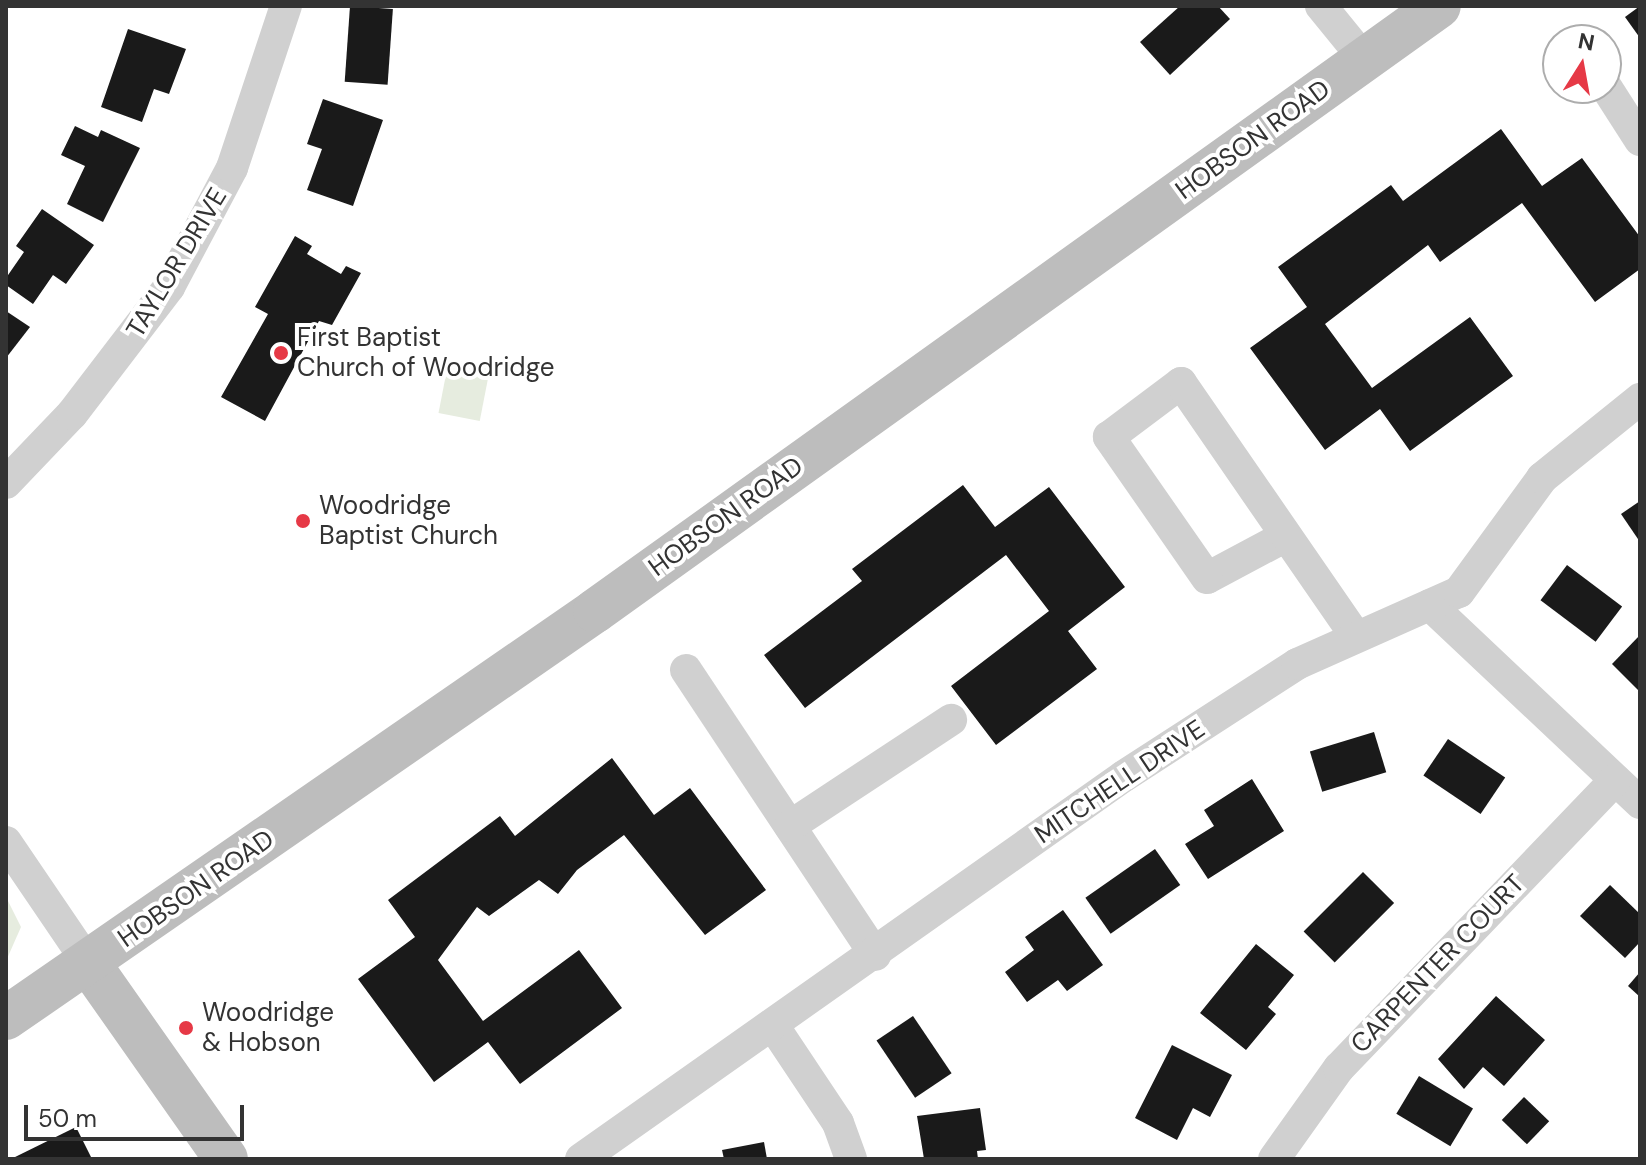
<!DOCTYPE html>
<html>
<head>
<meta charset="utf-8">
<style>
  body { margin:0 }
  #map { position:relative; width:1646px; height:1165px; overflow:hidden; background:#fff; font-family:"DM Sans",sans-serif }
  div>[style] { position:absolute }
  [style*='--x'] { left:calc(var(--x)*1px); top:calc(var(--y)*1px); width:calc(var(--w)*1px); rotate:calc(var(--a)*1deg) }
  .green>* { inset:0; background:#e6ecdf; transform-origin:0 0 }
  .building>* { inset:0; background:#1a1a1a; transform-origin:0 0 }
  .street>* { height:32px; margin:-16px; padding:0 16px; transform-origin:16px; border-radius:16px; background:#d0d0d0 }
  .secondary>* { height:44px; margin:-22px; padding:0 22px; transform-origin:22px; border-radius:22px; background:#bdbdbd }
  .dots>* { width:22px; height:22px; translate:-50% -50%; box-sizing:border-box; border:4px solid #fff; border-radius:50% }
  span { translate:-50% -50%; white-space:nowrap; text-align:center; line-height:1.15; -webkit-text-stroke:8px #fff; paint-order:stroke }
  .street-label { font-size:26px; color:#333 }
  .poi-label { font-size:26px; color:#333 }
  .left { translate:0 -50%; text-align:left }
  .frame { position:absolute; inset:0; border:8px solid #333; pointer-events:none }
  .north { position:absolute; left:1542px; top:24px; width:80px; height:80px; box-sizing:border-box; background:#fff; border:2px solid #adadad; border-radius:50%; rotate:11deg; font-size:22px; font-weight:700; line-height:32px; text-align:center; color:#333 }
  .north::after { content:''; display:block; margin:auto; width:28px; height:36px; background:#e63946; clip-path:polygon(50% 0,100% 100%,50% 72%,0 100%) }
  .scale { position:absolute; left:24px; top:1105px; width:220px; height:36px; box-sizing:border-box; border:4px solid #333; border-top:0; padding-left:10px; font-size:24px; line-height:28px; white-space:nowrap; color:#333; -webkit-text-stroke:6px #fff; paint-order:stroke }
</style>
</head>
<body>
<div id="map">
  <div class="green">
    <div style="left:449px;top:359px;width:42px;height:55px;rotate:11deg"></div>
    <div style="clip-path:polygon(6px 897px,21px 927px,6px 961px)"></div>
  </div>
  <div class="building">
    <div style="left:350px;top:6px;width:43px;height:76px;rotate:4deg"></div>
    <div style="clip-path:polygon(1180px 6px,1218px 6px,1230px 19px,1170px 75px,1140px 42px)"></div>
    <div style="clip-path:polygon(1640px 6px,1640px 38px,1625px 17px)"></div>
    <div style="clip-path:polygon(128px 29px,186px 49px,169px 94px,154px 89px,142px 122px,101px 107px)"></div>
    <div style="clip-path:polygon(323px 99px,383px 120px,353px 206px,307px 190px,322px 149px,307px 144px)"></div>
    <div style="clip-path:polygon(75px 126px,98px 137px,101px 130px,140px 148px,103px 222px,67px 204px,85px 166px,61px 155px)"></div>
    <div style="clip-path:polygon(1501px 129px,1542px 186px,1582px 158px,1640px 237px,1640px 269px,1595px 302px,1522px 203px,1440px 262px,1428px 245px,1325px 324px,1372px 388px,1470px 317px,1513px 376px,1410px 451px,1380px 409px,1325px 450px,1250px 348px,1307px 307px,1278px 267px,1391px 185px,1403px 201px)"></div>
    <div style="clip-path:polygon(42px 209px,94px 245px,66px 284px,53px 275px,33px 304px,6px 285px,6px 278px,24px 252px,16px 246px)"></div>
    <div style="clip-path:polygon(295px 236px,312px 246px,307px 254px,341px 274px,346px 266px,361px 273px,332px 325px,319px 321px,265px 421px,221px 397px,268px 314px,255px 307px)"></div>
    <div style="clip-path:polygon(6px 311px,30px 327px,6px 358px)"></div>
    <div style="clip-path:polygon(963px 485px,995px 527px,1049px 487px,1125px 587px,1068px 631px,1097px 669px,996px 745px,951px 686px,1049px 611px,1006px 555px,805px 708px,764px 655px,862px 581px,852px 569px)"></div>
    <div style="clip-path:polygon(1640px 501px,1640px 542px,1621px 514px)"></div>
    <div style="left:1567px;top:565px;width:69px;height:44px;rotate:37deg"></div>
    <div style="clip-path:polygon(1640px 635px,1640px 692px,1612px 664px)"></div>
    <div style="left:1374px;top:732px;width:42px;height:67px;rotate:73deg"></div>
    <div style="left:1448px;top:739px;width:69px;height:44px;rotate:34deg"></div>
    <div style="clip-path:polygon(612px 758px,654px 815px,690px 788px,766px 890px,705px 935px,624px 835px,577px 870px,558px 894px,539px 880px,489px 916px,477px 907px,438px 960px,483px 1021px,579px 950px,622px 1008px,520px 1084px,488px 1042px,434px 1082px,358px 979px,415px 937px,388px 900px,500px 816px,515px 836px)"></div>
    <div style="clip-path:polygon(1252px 779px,1284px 831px,1208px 879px,1185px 844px,1214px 826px,1204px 810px)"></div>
    <div style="left:1155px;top:849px;width:44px;height:85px;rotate:55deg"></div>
    <div style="left:1363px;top:872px;width:44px;height:84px;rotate:45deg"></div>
    <div style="clip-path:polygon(1610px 885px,1640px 914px,1640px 942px,1625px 958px,1580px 916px)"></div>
    <div style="clip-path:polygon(1063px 910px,1103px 965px,1067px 991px,1058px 980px,1027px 1002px,1005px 972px,1034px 950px,1025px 937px)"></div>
    <div style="clip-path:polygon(1256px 944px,1294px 975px,1268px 1007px,1276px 1014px,1246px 1050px,1200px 1013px)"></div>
    <div style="clip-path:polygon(1640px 972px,1640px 997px,1628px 986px)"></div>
    <div style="clip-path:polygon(1496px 996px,1545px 1040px,1504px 1086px,1483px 1067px,1464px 1089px,1438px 1059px)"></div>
    <div style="left:913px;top:1016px;width:69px;height:44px;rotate:56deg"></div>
    <div style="clip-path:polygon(1172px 1045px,1232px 1075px,1210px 1117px,1193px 1108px,1177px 1140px,1135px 1118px)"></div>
    <div style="left:1419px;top:1076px;width:63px;height:44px;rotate:31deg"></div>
    <div style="left:1524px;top:1097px;width:35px;height:32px;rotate:44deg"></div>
    <div style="clip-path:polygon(980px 1108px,986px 1150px,977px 1151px,978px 1159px,924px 1159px,917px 1116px)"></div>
    <div style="clip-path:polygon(76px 1127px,92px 1159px,11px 1159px)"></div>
    <div style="clip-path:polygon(764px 1142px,767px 1159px,724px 1159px,722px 1150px)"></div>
  </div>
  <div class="street">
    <div style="--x:1321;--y:6;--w:70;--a:50.8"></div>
    <div style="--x:1606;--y:87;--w:63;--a:57.3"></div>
    <div style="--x:6;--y:483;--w:95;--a:-46.3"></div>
    <div style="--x:72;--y:414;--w:160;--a:-52.6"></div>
    <div style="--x:169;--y:287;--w:135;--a:-62.1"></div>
    <div style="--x:232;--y:168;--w:171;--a:-71.6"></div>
    <div style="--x:1286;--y:536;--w:89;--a:152"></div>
    <div style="--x:1207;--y:578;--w:172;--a:-124.8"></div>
    <div style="--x:1109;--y:437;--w:90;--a:-36.9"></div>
    <div style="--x:1181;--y:383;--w:308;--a:55.4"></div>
    <div style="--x:1430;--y:605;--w:289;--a:43.3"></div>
    <div style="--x:686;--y:670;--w:342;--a:56.4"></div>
    <div style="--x:790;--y:826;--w:193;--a:-33.4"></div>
    <div style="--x:6;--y:842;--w:148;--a:55.8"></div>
    <div style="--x:774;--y:1027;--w:115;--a:56.3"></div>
    <div style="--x:838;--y:1123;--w:38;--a:70"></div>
    <div style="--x:581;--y:1159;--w:664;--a:-35.2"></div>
    <div style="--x:1124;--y:776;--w:206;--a:-32.9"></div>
    <div style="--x:1297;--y:664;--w:177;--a:-24"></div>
    <div style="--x:1459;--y:592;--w:141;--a:-53.9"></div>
    <div style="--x:1542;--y:478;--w:126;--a:-38.9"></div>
    <div style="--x:1274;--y:1159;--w:112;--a:-54.5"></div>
    <div style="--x:1339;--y:1068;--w:399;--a:-46.2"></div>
  </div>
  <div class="secondary">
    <div style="--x:89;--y:964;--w:238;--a:54.9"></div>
    <div style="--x:6;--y:1018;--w:716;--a:-34.64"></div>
    <div style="--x:595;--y:611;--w:1038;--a:-35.63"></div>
  </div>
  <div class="dots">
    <div style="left:281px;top:353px;background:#e63946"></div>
    <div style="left:303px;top:521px;background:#e63946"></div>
    <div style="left:186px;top:1028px;background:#e63946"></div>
  </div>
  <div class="street-label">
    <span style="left:1253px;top:140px;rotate:-36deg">HOBSON ROAD</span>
    <span style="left:177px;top:263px;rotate:-59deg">TAYLOR DRIVE</span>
    <span style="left:726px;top:517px;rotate:-36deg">HOBSON ROAD</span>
    <span style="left:1120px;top:782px;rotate:-34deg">MITCHELL DRIVE</span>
    <span style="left:196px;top:889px;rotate:-35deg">HOBSON ROAD</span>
    <span style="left:1438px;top:964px;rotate:-46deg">CARPENTER COURT</span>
  </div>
  <div class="poi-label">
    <span class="left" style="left:297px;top:353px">First Baptist<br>Church of Woodridge</span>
    <span class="left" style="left:319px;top:521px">Woodridge<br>Baptist Church</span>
    <span class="left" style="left:202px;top:1028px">Woodridge<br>&amp; Hobson</span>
  </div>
  <div class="frame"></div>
  <div class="north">N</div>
  <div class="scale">50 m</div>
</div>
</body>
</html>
